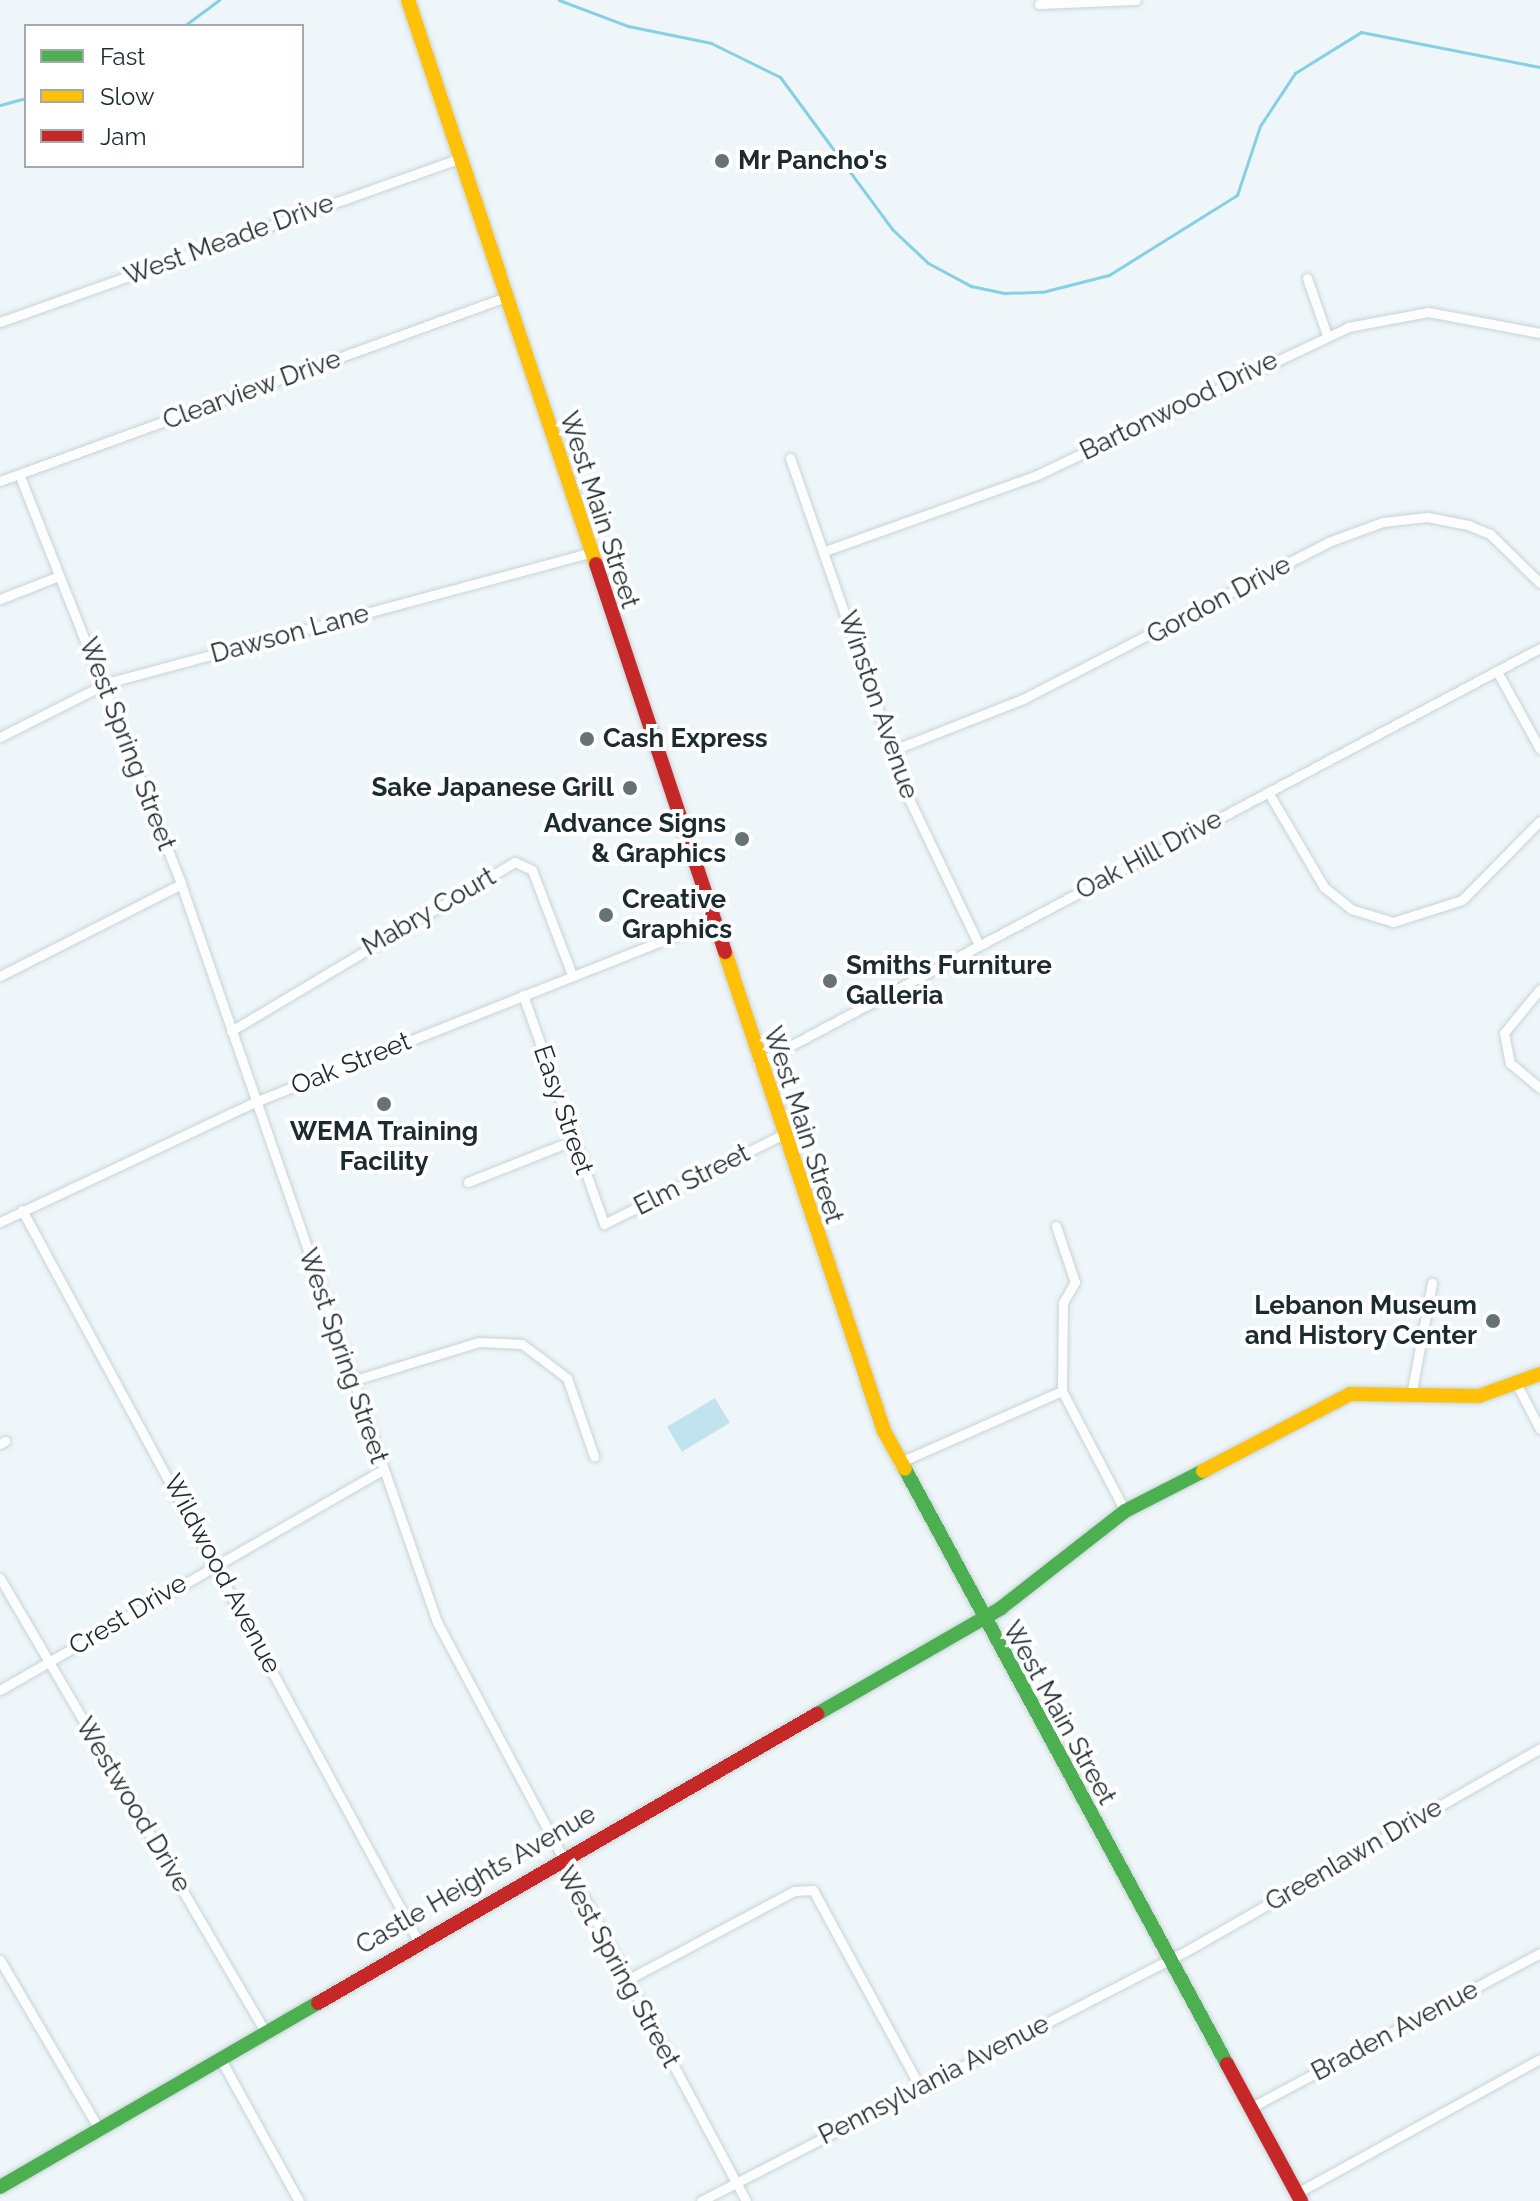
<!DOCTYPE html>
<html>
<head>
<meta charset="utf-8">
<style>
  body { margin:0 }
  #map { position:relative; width:1540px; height:2201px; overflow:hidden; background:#eef6f9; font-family:Raleway,sans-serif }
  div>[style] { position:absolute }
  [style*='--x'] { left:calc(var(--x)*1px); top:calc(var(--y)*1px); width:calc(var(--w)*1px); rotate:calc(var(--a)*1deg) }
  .green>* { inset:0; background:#c1e3ef; transform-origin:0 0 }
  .stream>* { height:3px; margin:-1.5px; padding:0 1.5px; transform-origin:1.5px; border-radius:1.5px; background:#85d0e5 }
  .roads { filter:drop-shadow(0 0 2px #c8d3d6) drop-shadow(0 0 2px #c8d3d6) }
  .street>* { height:9px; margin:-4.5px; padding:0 4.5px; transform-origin:4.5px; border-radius:4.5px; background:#fcfefe }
  .fast>* { height:14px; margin:-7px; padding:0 7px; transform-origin:7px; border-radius:7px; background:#4caf50 }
  .slow>* { height:14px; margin:-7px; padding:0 7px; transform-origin:7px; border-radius:7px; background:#ffc107 }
  .jam>* { height:14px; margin:-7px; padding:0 7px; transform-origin:7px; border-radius:7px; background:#c62828 }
  .dots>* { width:22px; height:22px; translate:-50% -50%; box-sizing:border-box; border:4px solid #fff; border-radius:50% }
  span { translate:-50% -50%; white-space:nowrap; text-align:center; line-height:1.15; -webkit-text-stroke:8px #fff; paint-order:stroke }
  .poi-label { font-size:26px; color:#1c2b30; font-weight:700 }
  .left { translate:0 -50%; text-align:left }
  .right { translate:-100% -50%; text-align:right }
  .street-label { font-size:26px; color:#1c2b30 }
  .legend { position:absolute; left:24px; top:24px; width:280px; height:144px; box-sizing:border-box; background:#fff; border:2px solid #a4aaac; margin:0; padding:10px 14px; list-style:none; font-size:24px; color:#1c2b30 }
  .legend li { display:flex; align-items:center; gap:16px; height:40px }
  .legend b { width:40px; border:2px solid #a4aaac }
</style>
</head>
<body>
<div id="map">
  <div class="green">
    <div style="left:715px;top:1398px;width:29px;height:56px;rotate:59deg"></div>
  </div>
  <div class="stream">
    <div style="--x:559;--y:0;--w:74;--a:20.6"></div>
    <div style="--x:628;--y:26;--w:85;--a:11.6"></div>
    <div style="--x:711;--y:43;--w:77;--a:26.2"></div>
    <div style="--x:780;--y:77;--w:190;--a:53.6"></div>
    <div style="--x:893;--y:230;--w:48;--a:43.3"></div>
    <div style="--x:928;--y:263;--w:49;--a:28.1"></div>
    <div style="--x:971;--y:286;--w:35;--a:12"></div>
    <div style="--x:1005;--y:293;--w:37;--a:-2"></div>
    <div style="--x:1042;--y:292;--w:69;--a:-14.2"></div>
    <div style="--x:1109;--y:275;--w:151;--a:-32"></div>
    <div style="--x:1237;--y:195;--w:73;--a:-71.6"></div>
    <div style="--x:1260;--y:126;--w:64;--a:-56.6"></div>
    <div style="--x:1295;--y:73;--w:78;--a:-31.8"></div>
    <div style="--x:1361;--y:32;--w:182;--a:11.1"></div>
    <div style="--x:184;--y:26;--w:44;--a:-36.6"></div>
    <div style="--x:0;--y:105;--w:27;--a:-15"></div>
  </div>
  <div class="roads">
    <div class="street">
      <div style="--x:1039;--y:4;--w:97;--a:-2.4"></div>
      <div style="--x:1307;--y:278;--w:60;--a:70.7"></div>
      <div style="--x:0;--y:322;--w:486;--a:-19.6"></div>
      <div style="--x:790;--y:458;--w:363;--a:70.7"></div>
      <div style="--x:910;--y:801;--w:160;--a:64.4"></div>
      <div style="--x:19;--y:474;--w:441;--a:68.4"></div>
      <div style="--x:181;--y:884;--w:781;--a:70.87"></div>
      <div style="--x:437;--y:1622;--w:656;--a:61.91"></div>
      <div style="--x:0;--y:481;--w:535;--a:-19.99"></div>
      <div style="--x:825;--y:551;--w:225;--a:-19.7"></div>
      <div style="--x:1037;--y:475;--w:344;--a:-25.4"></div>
      <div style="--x:1348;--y:327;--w:81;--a:-10.6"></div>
      <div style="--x:1428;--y:312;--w:114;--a:10.6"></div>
      <div style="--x:0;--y:599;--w:63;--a:-21.3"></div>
      <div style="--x:1498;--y:673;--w:87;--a:61.1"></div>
      <div style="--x:0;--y:737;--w:120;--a:-26.8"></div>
      <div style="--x:107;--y:683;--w:499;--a:-15.1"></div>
      <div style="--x:891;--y:751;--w:142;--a:-21.5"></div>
      <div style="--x:1023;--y:699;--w:343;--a:-27.2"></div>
      <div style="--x:1328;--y:542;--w:59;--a:-20"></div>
      <div style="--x:1383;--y:522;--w:44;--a:-6.5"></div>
      <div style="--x:1427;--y:517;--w:42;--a:11"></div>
      <div style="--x:1468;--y:525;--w:24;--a:22"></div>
      <div style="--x:1490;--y:534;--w:70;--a:44.4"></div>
      <div style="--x:1268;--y:792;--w:110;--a:59.5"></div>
      <div style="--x:1324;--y:887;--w:35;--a:39"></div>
      <div style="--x:1351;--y:909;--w:44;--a:17.2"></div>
      <div style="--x:1393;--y:922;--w:72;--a:-17.7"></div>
      <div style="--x:1462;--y:900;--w:111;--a:-45.4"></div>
      <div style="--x:0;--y:976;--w:203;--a:-26.9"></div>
      <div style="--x:1540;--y:989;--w:57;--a:129.3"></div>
      <div style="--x:1504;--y:1033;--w:31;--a:79"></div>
      <div style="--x:1510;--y:1063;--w:39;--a:40"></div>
      <div style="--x:523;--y:995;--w:243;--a:70.5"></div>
      <div style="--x:604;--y:1224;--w:197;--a:-26.6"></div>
      <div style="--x:231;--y:1031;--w:330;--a:-30.8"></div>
      <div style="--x:515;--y:862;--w:19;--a:25"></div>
      <div style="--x:532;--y:870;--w:112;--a:69.1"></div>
      <div style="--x:758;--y:1063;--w:885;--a:-27.95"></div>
      <div style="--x:468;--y:1182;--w:114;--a:-21.6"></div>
      <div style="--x:22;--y:1210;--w:831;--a:61.55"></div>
      <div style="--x:0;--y:1222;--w:282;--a:-25.2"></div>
      <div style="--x:255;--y:1102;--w:488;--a:-21.6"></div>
      <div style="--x:1056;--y:1226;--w:59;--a:71.3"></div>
      <div style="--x:1075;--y:1282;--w:24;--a:120"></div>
      <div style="--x:1063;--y:1303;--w:88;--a:90.7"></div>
      <div style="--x:1062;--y:1391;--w:136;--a:62.3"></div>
      <div style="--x:352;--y:1381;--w:133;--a:-17.1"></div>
      <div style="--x:479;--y:1342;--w:43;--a:2.7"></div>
      <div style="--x:522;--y:1344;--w:56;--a:37.1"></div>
      <div style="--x:567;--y:1378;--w:83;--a:70.9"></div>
      <div style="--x:1516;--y:1383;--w:52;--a:62.4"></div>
      <div style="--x:1412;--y:1390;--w:109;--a:-79.4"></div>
      <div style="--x:0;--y:1444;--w:6;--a:-31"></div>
      <div style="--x:898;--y:1463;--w:179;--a:-23.7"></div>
      <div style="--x:0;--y:1578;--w:527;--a:59.69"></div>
      <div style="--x:0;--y:1690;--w:441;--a:-29.9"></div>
      <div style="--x:0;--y:1960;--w:196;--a:59.6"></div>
      <div style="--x:625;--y:1981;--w:191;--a:-28"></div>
      <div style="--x:794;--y:1891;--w:19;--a:-3"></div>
      <div style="--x:813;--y:1890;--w:224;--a:61.5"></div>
      <div style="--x:220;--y:2058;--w:163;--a:61.1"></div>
      <div style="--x:1250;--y:2108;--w:329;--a:-28.1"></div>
      <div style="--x:1297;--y:2193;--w:277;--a:-28.9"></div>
      <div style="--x:701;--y:2201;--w:548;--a:-27.27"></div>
      <div style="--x:1188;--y:1950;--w:406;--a:-29.8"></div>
    </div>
    <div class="fast">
      <div style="--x:905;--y:1469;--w:677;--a:61.58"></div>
      <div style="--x:817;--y:1714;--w:212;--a:-29.9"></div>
      <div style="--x:1001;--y:1608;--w:157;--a:-38"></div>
      <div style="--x:1125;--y:1511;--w:88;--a:-27.1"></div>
      <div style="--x:0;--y:2187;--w:367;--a:-30.1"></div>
    </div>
    <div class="slow">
      <div style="--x:408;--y:0;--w:595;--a:71.57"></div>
      <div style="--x:725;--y:952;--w:505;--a:71.64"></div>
      <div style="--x:884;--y:1431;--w:43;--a:61.1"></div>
      <div style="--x:1203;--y:1471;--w:166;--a:-27.6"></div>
      <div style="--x:1350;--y:1394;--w:129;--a:0.9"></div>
      <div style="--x:1479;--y:1396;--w:65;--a:-19.8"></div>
    </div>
    <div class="jam">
      <div style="--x:596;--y:564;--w:409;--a:71.6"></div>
      <div style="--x:318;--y:2003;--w:577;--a:-30.08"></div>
      <div style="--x:1227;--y:2064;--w:156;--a:61.6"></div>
    </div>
  </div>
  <div class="dots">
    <div style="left:722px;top:161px;background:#667276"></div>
    <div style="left:587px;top:739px;background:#667276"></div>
    <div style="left:630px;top:788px;background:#667276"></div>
    <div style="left:742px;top:839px;background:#667276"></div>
    <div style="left:606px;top:915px;background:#667276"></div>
    <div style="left:830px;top:981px;background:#667276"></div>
    <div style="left:384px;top:1104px;background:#667276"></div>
    <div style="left:1493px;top:1321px;background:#667276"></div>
  </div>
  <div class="poi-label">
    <span class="left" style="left:738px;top:161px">Mr Pancho's</span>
    <span class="left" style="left:603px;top:739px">Cash Express</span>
    <span class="right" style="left:614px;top:788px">Sake Japanese Grill</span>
    <span class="right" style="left:726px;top:839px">Advance Signs<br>&amp; Graphics</span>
    <span class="left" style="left:622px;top:915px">Creative<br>Graphics</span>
    <span class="left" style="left:846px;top:981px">Smiths Furniture<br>Galleria</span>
    <span style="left:384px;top:1147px">WEMA Training<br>Facility</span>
    <span class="right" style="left:1477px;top:1321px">Lebanon Museum<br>and History Center</span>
  </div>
  <div class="street-label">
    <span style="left:229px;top:240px;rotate:-20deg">West Meade Drive</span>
    <span style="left:252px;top:390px;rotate:-20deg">Clearview Drive</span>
    <span style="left:1179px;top:406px;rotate:-26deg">Bartonwood Drive</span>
    <span style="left:599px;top:510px;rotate:72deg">West Main Street</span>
    <span style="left:1219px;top:600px;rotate:-28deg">Gordon Drive</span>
    <span style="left:290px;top:634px;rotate:-15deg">Dawson Lane</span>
    <span style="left:878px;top:705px;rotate:71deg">Winston Avenue</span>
    <span style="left:127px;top:744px;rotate:69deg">West Spring Street</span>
    <span style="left:1149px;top:855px;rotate:-28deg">Oak Hill Drive</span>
    <span style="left:429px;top:912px;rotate:-30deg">Mabry Court</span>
    <span style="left:351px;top:1064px;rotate:-22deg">Oak Street</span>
    <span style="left:563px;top:1110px;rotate:71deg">Easy Street</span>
    <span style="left:803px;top:1125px;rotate:72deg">West Main Street</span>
    <span style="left:692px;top:1180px;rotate:-27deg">Elm Street</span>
    <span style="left:343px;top:1356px;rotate:71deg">West Spring Street</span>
    <span style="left:222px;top:1574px;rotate:62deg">Wildwood Avenue</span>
    <span style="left:128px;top:1615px;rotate:-31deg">Crest Drive</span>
    <span style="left:1059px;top:1713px;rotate:61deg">West Main Street</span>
    <span style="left:133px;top:1805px;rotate:59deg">Westwood Drive</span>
    <span style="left:1354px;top:1855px;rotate:-30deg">Greenlawn Drive</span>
    <span style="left:476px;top:1880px;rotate:-30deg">Castle Heights Avenue</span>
    <span style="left:618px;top:1967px;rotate:61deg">West Spring Street</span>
    <span style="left:1395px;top:2031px;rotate:-28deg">Braden Avenue</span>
    <span style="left:934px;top:2080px;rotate:-27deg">Pennsylvania Avenue</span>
  </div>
  <ul class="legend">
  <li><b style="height:10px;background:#4caf50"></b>Fast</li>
  <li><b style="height:10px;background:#ffc107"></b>Slow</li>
  <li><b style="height:10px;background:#c62828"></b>Jam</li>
  </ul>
</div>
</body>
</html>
